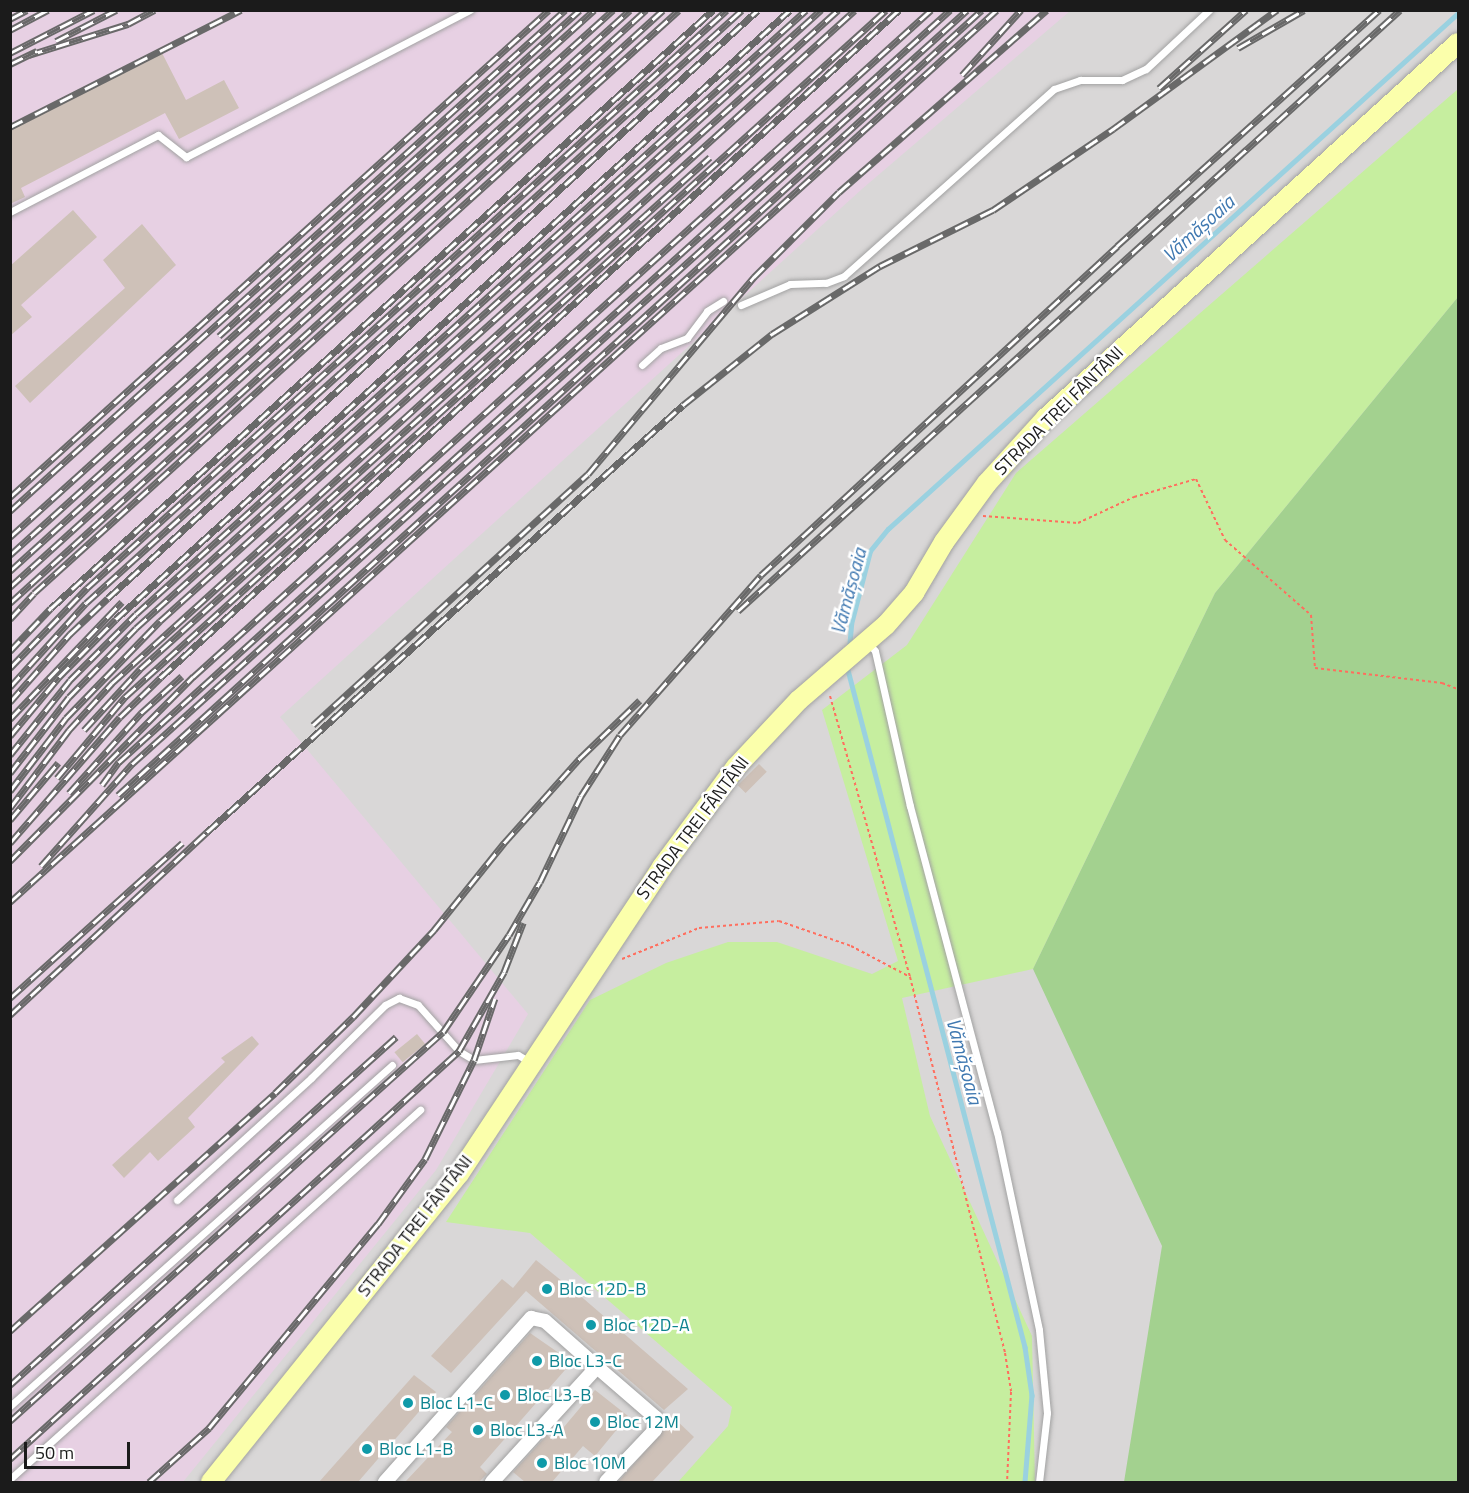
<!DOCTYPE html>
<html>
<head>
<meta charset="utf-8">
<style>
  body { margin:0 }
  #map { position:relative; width:1469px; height:1493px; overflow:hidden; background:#eee9df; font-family:"Titillium Web",sans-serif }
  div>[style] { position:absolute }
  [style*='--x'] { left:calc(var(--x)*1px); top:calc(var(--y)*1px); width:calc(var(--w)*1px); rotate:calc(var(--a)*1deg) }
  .residential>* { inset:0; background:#d9d7d7; transform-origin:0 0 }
  .industrial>* { inset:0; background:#e7d0e3 }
  .grass>* { inset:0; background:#c6ee9f }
  .forest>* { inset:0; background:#a3d18f }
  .stream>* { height:4.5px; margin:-2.25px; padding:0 2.25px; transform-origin:2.25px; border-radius:2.25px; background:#9ad1e0 }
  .building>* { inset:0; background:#cec1b8; transform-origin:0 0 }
  .path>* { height:2px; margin-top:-1px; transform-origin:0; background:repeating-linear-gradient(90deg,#ff6e5e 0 3px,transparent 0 6px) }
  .roads { filter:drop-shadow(0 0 2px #a2a2a2) drop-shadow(0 0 2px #a2a2a2) }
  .lane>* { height:7px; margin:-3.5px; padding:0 3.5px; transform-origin:3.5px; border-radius:3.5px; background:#fff }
  .street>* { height:14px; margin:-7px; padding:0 7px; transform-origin:7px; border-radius:7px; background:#fff }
  .secondary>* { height:20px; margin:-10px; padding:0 10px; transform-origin:10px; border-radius:10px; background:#fbffab }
  .rail>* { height:7px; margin-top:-3.5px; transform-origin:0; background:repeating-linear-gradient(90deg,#fff 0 14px,#696969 0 28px); box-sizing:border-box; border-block:2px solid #696969 }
  .dots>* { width:16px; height:16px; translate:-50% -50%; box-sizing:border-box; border:3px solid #fff; border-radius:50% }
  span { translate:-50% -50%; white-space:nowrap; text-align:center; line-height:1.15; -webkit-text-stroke:5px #fff; paint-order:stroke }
  .street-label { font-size:18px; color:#1b1b1b }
  .culture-label { font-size:18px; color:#0d838f }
  .left { translate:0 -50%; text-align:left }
  .water-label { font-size:20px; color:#4079b1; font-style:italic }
  .frame { position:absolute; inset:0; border:12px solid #1b1b1b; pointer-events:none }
  .scale { position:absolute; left:24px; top:1442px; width:106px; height:27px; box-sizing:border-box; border:3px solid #1b1b1b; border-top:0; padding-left:8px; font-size:18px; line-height:21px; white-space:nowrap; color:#1b1b1b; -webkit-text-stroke:4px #fff; paint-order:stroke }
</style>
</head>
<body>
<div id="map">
  <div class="residential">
    <div style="left:10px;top:11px;width:1448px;height:1471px"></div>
  </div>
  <div class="industrial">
    <div style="clip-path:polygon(10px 11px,1070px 11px,862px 189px,280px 717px,528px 1014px,436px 1170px,183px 1482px,11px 1482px)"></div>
  </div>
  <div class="grass">
    <div style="clip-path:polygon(1458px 89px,1458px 297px,1215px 593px,1033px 969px,902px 998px,930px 1116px,1032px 1336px,1035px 1482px,678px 1482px,728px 1426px,732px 1407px,530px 1233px,446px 1222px,590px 1000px,666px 963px,728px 942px,777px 942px,872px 974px,898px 961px,822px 710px,907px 645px,1016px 473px)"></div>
  </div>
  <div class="forest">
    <div style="clip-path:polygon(1458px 297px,1458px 1482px,1124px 1482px,1162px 1246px,1033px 969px,1215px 593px)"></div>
  </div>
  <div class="stream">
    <div style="--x:849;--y:649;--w:25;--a:-85"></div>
    <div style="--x:851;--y:624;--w:75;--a:-75.4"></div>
    <div style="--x:870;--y:551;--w:28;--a:-51"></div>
    <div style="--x:888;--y:529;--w:769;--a:-42.15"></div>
    <div style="--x:847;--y:666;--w:704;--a:75.35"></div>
    <div style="--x:1025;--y:1347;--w:49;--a:81.7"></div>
    <div style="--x:1032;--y:1395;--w:87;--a:94.6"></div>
  </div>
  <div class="building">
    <div style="clip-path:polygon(161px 51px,186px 100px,224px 80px,239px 108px,179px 139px,165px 113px,21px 188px,25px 197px,10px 204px,10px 129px)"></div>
    <div style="clip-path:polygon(73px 210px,97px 237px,21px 305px,32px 317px,10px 336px,10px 266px)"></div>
    <div style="clip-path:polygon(142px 224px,176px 265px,30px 403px,15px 386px,125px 288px,103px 260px)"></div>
    <div style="left:759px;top:764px;width:11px;height:30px;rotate:45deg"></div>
    <div style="left:417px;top:1034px;width:13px;height:29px;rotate:51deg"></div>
    <div style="clip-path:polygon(252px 1036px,259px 1044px,188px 1118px,195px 1127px,158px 1161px,150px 1152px,124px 1178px,112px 1165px,225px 1062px,221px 1058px)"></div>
    <div style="clip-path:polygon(536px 1260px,584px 1299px,688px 1389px,664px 1410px,526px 1291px,451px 1373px,431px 1356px,502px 1279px,513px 1288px)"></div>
    <div style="clip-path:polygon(530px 1333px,572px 1362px,480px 1467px,487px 1474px,479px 1482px,405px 1482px,452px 1432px,446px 1427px)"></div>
    <div style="clip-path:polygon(414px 1375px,436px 1392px,358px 1482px,319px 1482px)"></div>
    <div style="clip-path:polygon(595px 1390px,628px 1416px,595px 1456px,583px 1446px,552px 1482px,525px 1482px,513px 1472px,547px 1435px,553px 1440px)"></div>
    <div style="clip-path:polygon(674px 1418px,694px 1437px,652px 1482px,618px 1482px)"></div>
  </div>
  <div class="path">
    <div style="--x:983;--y:516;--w:95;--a:4.2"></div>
    <div style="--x:1078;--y:523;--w:62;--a:-24.9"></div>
    <div style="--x:1134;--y:497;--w:65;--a:-16.2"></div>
    <div style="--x:1196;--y:479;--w:68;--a:64.6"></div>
    <div style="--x:1225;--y:540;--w:114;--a:41.1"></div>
    <div style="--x:1311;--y:615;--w:53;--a:85.7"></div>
    <div style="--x:1315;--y:668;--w:128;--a:6.7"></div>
    <div style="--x:1442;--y:683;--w:17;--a:21"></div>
    <div style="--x:830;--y:696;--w:292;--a:74.1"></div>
    <div style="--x:910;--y:977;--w:388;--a:75.8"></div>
    <div style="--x:1005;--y:1353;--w:39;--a:81"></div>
    <div style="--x:1011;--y:1392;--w:90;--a:92.5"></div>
    <div style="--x:622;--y:959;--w:83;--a:-21.9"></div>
    <div style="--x:699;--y:928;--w:80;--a:-5"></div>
    <div style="--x:779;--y:921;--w:76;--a:19.1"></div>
    <div style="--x:851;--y:946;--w:67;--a:27.7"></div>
  </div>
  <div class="roads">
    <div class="lane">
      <div style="--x:10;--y:212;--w:167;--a:-27.5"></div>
      <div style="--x:158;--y:135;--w:36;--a:38"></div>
      <div style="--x:186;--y:157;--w:320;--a:-27.4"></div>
      <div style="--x:741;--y:305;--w:53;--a:-23.2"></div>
      <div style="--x:790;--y:284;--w:36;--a:-2"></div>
      <div style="--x:826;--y:283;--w:19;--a:-21"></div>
      <div style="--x:844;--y:276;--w:281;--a:-41.7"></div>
      <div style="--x:1054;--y:89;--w:28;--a:-19"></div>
      <div style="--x:1080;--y:80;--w:42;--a:0"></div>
      <div style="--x:1122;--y:80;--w:26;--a:-25"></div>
      <div style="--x:1146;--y:69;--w:86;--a:-43.1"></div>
      <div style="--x:642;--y:365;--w:25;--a:-42"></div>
      <div style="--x:661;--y:348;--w:28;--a:-21"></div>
      <div style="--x:687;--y:338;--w:34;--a:-53"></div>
      <div style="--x:707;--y:311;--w:19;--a:-32"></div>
      <div style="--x:869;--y:644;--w:9;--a:49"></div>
      <div style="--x:875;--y:651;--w:159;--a:77.3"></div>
      <div style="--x:910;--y:806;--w:337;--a:75.1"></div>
      <div style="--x:997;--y:1132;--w:202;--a:78"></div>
      <div style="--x:1039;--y:1330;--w:83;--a:84.5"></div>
      <div style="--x:1047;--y:1413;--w:69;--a:96.6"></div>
      <div style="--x:177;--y:1200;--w:181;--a:-42.3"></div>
      <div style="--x:311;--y:1078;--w:104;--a:-44.6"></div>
      <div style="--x:385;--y:1005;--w:16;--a:-27"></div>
      <div style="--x:399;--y:998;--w:20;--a:20"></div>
      <div style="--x:418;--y:1005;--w:62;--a:48.3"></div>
      <div style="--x:459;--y:1051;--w:17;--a:31"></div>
      <div style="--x:474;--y:1060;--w:44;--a:-6.5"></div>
      <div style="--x:518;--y:1055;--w:16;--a:30"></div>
      <div style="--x:10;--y:1406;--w:512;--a:-41.75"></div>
      <div style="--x:10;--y:1479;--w:552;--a:-41.99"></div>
    </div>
    <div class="street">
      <div style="--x:385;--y:1482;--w:220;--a:-48.3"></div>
      <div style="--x:531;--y:1318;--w:14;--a:12"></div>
      <div style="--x:545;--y:1321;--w:69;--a:41.5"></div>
      <div style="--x:492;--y:1482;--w:156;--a:-47.6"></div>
      <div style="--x:597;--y:1367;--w:78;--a:40.8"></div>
      <div style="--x:656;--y:1418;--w:12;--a:95"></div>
      <div style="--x:655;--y:1430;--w:71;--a:133.3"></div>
    </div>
    <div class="secondary">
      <div style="--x:211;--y:1482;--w:395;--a:-51.2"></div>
      <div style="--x:459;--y:1174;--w:368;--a:-56.5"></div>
      <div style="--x:662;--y:867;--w:124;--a:-53.5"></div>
      <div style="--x:736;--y:767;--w:92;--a:-46.8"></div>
      <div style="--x:799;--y:700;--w:115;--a:-40.8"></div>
      <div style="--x:886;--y:625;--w:43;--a:-48.8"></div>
      <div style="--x:914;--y:593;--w:59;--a:-59.5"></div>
      <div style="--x:944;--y:542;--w:73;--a:-53.9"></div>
      <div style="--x:987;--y:483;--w:88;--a:-47.8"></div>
      <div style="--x:1046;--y:418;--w:557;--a:-42.31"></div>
    </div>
  </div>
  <div class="rail">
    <div style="--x:10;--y:19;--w:19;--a:-28"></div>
    <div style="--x:10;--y:30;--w:43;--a:-27.8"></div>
    <div style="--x:56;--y:41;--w:68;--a:-27.3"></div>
    <div style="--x:1238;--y:48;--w:76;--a:-29.9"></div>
    <div style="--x:10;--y:53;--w:94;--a:-27.1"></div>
    <div style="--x:29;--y:55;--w:104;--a:-17.4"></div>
    <div style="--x:128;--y:24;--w:30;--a:-28"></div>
    <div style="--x:10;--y:64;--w:30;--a:-26"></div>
    <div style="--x:962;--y:75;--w:88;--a:-47.8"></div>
    <div style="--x:1159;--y:88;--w:117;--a:-41.9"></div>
    <div style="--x:10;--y:127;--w:259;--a:-26.9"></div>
    <div style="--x:219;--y:336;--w:486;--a:-42.1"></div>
    <div style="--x:10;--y:497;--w:726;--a:-42.1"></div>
    <div style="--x:10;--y:511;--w:748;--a:-42.07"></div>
    <div style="--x:10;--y:537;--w:787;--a:-42.06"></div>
    <div style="--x:10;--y:555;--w:813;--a:-42.11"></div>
    <div style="--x:10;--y:571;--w:836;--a:-42.14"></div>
    <div style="--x:10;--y:587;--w:859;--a:-42.22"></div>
    <div style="--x:10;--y:603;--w:882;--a:-42.24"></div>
    <div style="--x:738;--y:611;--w:894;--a:-42.23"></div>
    <div style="--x:10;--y:619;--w:35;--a:-47"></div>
    <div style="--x:34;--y:593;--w:869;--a:-42.11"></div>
    <div style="--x:10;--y:651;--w:59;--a:-46.4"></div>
    <div style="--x:51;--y:608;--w:892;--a:-42.09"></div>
    <div style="--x:10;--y:668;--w:111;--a:-46.1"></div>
    <div style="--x:87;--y:588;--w:862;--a:-42.09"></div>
    <div style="--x:10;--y:687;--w:113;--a:-47.9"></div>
    <div style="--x:86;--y:603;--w:884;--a:-42.11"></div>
    <div style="--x:10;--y:702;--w:91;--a:-48.6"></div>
    <div style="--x:70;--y:634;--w:52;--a:-43.5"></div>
    <div style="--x:108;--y:598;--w:876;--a:-42.13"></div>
    <div style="--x:10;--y:719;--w:162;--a:-46.3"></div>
    <div style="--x:313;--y:725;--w:372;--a:-42.4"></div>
    <div style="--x:588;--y:474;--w:258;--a:-49.9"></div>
    <div style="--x:754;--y:277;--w:120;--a:-45"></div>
    <div style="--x:839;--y:192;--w:276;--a:-41.2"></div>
    <div style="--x:84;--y:730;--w:83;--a:-47.4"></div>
    <div style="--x:140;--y:669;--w:766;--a:-41.93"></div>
    <div style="--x:10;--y:736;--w:77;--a:-50.3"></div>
    <div style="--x:59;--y:677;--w:81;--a:-45.5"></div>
    <div style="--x:116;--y:619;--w:908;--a:-42.1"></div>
    <div style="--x:10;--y:755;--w:96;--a:-51.3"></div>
    <div style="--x:70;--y:680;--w:93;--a:-45"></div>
    <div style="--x:136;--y:614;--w:902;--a:-42.03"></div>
    <div style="--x:10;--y:773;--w:96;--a:-52.2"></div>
    <div style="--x:69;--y:697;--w:96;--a:-45.8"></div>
    <div style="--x:136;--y:628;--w:923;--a:-42.06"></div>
    <div style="--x:57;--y:778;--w:106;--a:-50"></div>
    <div style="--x:125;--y:697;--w:1025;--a:-42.07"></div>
    <div style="--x:102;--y:785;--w:29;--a:-54"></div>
    <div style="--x:119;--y:762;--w:1121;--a:-42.14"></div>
    <div style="--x:10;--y:791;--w:92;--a:-52.5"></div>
    <div style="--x:66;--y:718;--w:135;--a:-45.9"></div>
    <div style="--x:160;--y:621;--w:913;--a:-42.02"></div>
    <div style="--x:69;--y:793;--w:108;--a:-48"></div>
    <div style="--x:141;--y:713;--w:55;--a:-42.1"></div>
    <div style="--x:118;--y:795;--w:1167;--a:-42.26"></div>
    <div style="--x:10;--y:808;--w:98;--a:-52.9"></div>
    <div style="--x:69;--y:730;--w:64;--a:-47.5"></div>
    <div style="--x:112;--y:683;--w:1002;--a:-42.17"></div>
    <div style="--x:10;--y:820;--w:75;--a:-49.9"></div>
    <div style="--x:10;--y:843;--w:167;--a:-48.9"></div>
    <div style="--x:120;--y:717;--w:57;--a:-44.3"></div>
    <div style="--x:161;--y:677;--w:995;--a:-42.11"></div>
    <div style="--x:10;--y:861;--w:260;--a:-45.2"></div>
    <div style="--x:193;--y:677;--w:995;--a:-42.11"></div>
    <div style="--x:41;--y:866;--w:137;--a:-48.3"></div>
    <div style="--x:132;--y:764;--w:1125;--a:-42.08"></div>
    <div style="--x:10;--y:902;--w:1330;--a:-42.11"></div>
    <div style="--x:10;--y:998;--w:232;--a:-42"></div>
    <div style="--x:10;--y:1015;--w:269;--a:-42.9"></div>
    <div style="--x:207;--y:832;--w:639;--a:-41.89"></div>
    <div style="--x:683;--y:405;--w:114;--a:-38.6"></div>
    <div style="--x:772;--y:334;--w:128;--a:-32.2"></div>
    <div style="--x:880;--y:266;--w:126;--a:-26.4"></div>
    <div style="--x:993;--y:210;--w:145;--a:-34"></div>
    <div style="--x:1113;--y:129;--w:203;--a:-36"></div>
    <div style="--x:10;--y:1331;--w:356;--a:-41.9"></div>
    <div style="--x:275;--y:1093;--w:109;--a:-44.3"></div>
    <div style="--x:353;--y:1017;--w:119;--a:-47"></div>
    <div style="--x:434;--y:930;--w:112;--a:-51.2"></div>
    <div style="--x:504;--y:843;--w:114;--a:-48.2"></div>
    <div style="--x:580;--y:758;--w:83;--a:-44"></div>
    <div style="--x:10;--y:1385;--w:520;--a:-42.04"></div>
    <div style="--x:10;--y:1421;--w:582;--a:-41.94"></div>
    <div style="--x:443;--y:1032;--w:117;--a:-55.8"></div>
    <div style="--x:509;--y:935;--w:61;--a:-59.7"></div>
    <div style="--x:540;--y:882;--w:95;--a:-64.5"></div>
    <div style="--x:581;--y:796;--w:72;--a:-57.4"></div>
    <div style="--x:620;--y:735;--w:213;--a:-48.6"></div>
    <div style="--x:761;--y:575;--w:485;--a:-42.7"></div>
    <div style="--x:1117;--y:246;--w:353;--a:-42"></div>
    <div style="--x:10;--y:1459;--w:607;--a:-42.26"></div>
    <div style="--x:459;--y:1051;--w:91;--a:-60.3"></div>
    <div style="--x:504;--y:972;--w:53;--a:-68.8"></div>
    <div style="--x:149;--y:1482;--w:81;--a:-42"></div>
    <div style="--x:209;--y:1428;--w:265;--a:-50.4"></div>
    <div style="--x:378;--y:1224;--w:80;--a:-54.1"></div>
    <div style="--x:425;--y:1159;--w:110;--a:-63.7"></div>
    <div style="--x:474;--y:1060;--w:65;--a:-71.3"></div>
  </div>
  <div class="dots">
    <div style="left:547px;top:1289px;background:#0f9aa8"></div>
    <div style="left:591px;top:1325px;background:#0f9aa8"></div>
    <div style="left:537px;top:1361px;background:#0f9aa8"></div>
    <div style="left:505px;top:1395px;background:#0f9aa8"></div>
    <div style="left:408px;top:1403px;background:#0f9aa8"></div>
    <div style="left:595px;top:1422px;background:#0f9aa8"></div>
    <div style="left:478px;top:1430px;background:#0f9aa8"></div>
    <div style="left:367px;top:1449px;background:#0f9aa8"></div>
    <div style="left:542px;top:1463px;background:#0f9aa8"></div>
  </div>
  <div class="street-label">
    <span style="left:1059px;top:411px;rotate:-45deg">STRADA TREI FÂNTÂNI</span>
    <span style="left:693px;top:828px;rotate:-53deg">STRADA TREI FÂNTÂNI</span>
    <span style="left:415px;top:1226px;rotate:-52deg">STRADA TREI FÂNTÂNI</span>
  </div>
  <div class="culture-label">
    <span class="left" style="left:559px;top:1289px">Bloc 12D-B</span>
    <span class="left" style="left:603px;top:1325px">Bloc 12D-A</span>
    <span class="left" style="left:549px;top:1361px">Bloc L3-C</span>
    <span class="left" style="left:517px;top:1395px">Bloc L3-B</span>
    <span class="left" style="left:420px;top:1403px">Bloc L1-C</span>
    <span class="left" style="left:607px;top:1422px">Bloc 12M</span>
    <span class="left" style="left:490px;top:1430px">Bloc L3-A</span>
    <span class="left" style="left:379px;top:1449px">Bloc L1-B</span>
    <span class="left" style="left:554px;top:1463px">Bloc 10M</span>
  </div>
  <div class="water-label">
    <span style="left:1198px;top:228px;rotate:-42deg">Vămășoaia</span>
    <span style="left:848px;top:591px;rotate:-75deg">Vămășoaia</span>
    <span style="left:965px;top:1061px;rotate:75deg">Vămășoaia</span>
  </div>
  <div class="frame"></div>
  <div class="scale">50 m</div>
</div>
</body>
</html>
